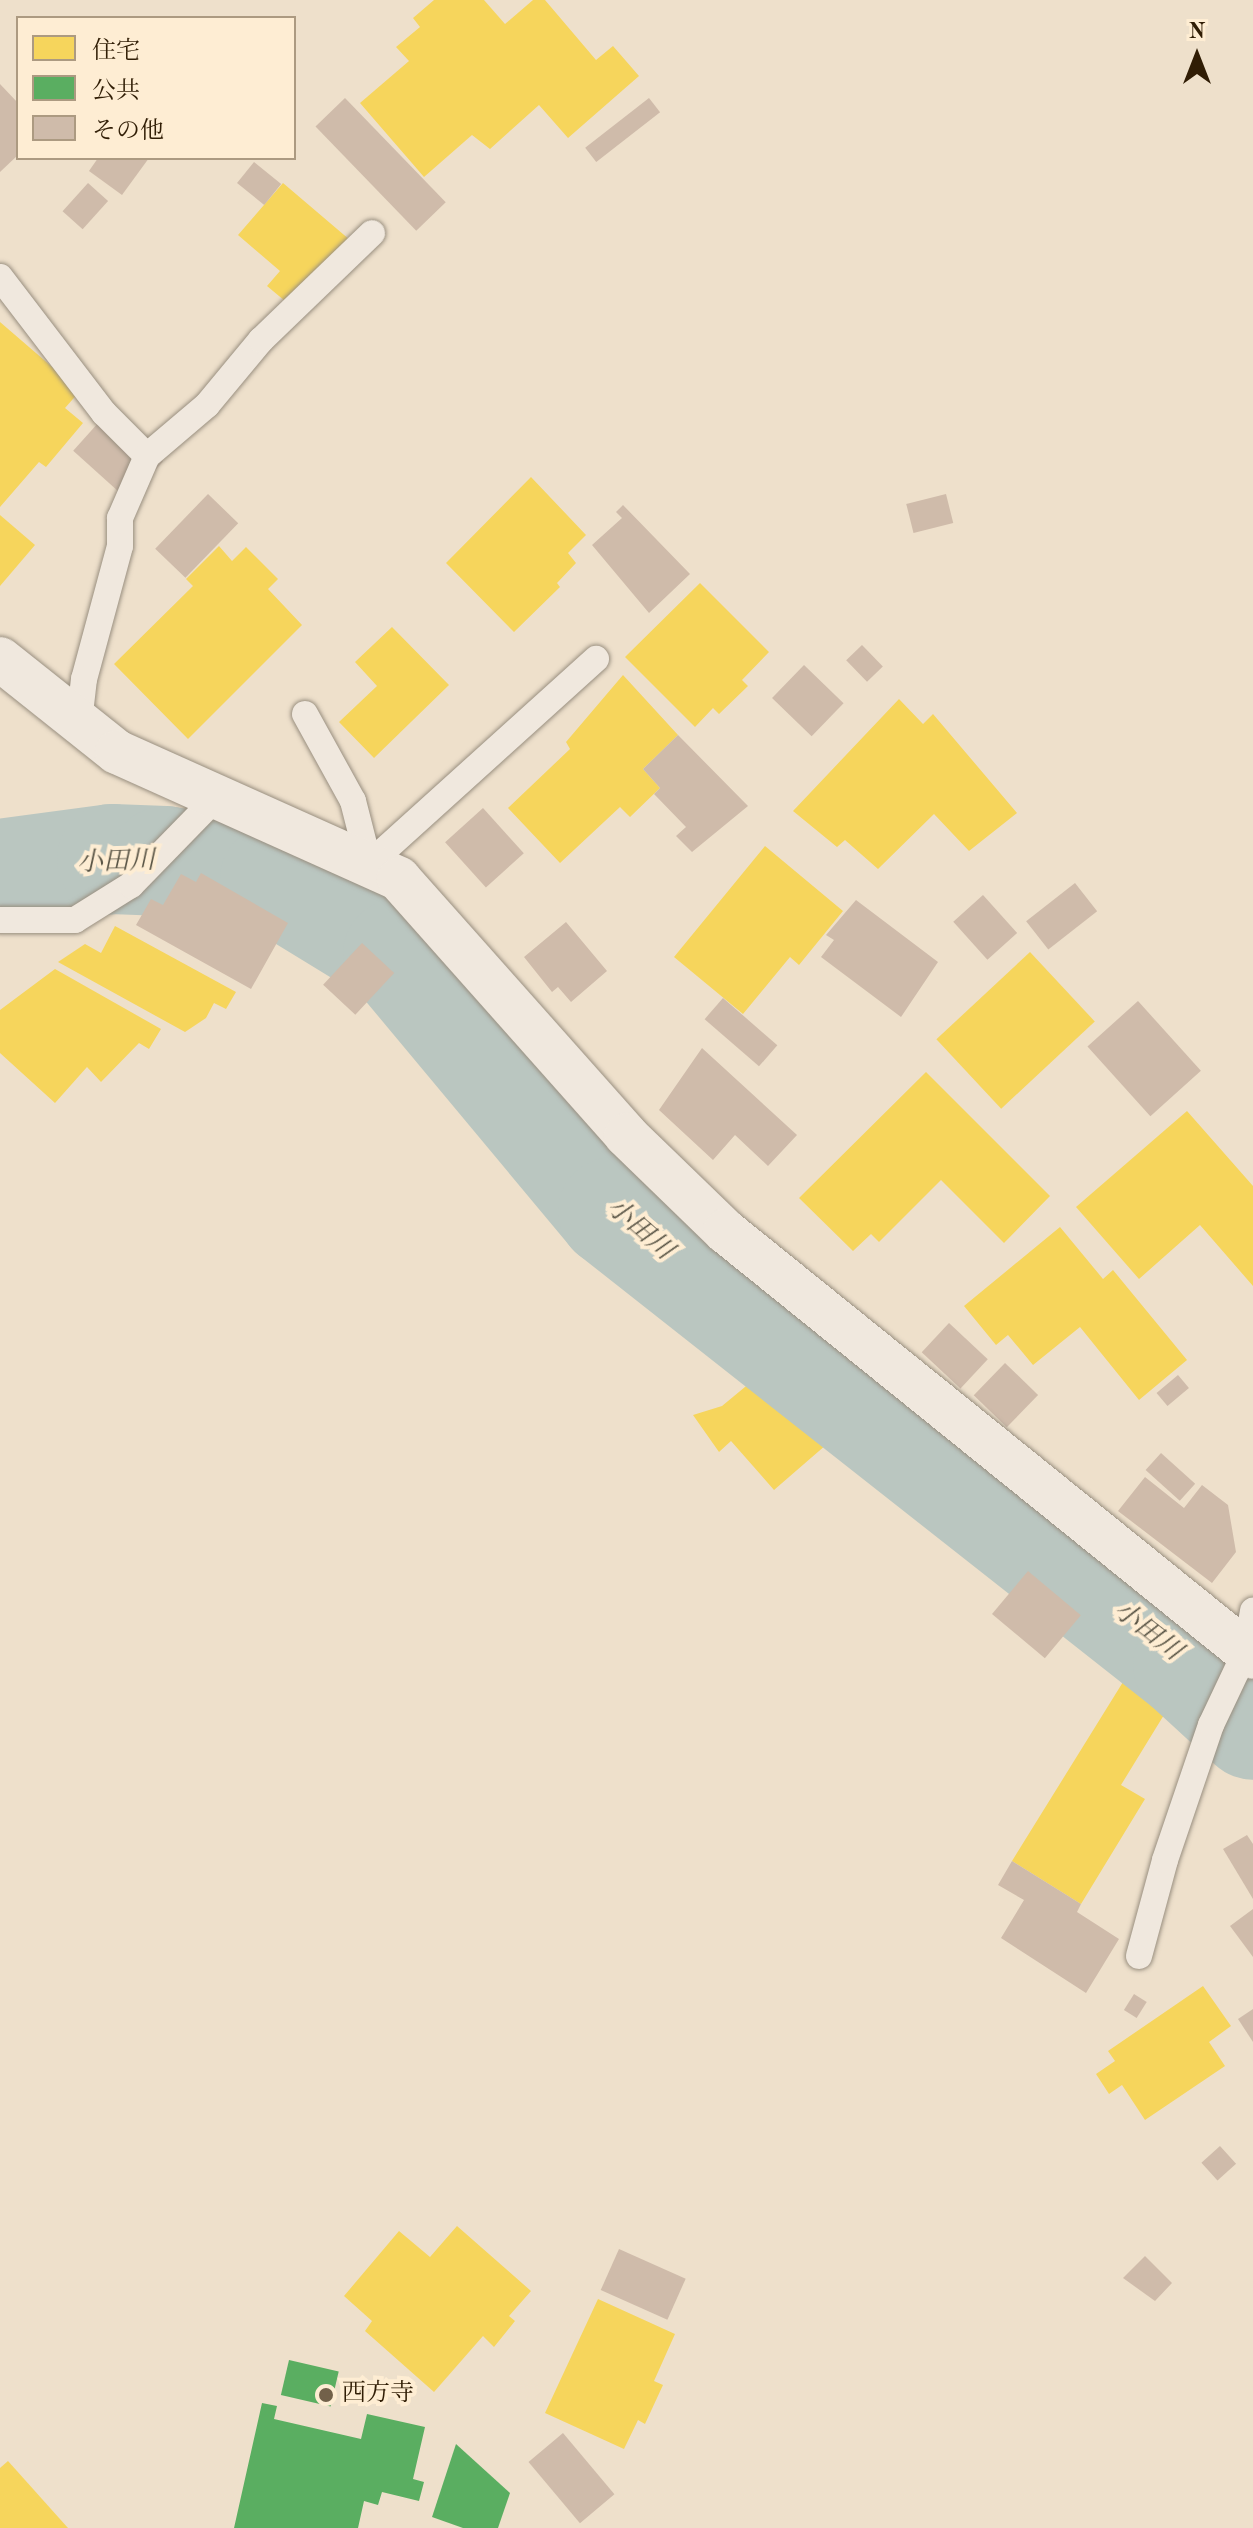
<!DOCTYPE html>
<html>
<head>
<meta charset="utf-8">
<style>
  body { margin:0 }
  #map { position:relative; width:1253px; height:2528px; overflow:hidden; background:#eee0cb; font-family:"Old Standard TT","Noto Serif JP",serif }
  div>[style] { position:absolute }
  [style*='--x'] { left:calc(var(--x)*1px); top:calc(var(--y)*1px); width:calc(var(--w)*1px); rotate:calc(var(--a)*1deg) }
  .homes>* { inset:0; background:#f6d55c; transform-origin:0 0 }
  .public>* { inset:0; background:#5aae61; transform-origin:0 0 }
  .river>* { height:110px; margin:-55px; padding:0 55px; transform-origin:55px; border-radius:55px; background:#bac6c0 }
  .building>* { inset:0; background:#cfbbaa; transform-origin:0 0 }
  .roads { filter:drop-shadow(0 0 2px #998f80) drop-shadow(0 0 2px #998f80) }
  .service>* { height:26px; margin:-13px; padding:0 13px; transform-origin:13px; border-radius:13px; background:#f0e8de }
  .minor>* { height:44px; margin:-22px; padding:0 22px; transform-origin:22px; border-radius:22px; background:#f0e8de }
  .dots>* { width:22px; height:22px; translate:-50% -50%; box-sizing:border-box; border:4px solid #feedd3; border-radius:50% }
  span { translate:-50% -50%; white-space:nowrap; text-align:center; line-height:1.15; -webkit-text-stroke:8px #feedd3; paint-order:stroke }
  .poi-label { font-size:24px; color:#301d05 }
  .left { translate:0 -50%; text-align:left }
  .water-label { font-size:26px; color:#595445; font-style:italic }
  .legend { position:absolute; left:16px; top:16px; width:280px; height:144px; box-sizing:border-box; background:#feedd3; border:2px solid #ac9a81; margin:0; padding:10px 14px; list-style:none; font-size:24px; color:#301d05 }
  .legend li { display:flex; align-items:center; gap:16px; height:40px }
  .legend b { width:40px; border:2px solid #ac9a81 }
  .north { position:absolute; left:1157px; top:16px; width:80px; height:80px; -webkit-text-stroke:6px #feedd3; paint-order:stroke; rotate:0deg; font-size:22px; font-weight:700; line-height:32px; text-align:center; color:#301d05 }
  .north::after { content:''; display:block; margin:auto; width:28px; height:36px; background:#301d05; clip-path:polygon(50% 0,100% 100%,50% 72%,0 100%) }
</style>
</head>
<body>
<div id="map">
  <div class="homes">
    <div style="clip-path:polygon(434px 0,484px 0,505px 24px,533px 0,545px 0,596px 60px,613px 46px,639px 76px,568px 138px,539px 105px,490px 149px,472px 135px,424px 177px,360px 103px,409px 61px,396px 47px,420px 27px,413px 18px)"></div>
    <div style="clip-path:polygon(283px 183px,357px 246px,297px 311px,267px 286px,280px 271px,238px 235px)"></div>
    <div style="clip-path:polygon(0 322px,80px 391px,65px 408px,83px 423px,46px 467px,39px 462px,0 507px)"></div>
    <div style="clip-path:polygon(531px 477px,586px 535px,568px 553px,576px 563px,557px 583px,560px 587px,514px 632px,446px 563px)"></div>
    <div style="clip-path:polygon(0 515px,35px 545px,0 586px)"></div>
    <div style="clip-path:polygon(219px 546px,232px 561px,246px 547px,278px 579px,268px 589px,302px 625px,188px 739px,114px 664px,193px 586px,186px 579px)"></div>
    <div style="clip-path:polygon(700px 583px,769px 652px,742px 680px,748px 686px,719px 714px,713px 708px,695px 727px,625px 657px)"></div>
    <div style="clip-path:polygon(392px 627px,449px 685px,374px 758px,339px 722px,377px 686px,355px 662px)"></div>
    <div style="clip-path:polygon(623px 675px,678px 735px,643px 769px,660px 788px,630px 817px,620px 807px,560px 863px,508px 808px,570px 749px,566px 742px)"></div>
    <div style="clip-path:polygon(899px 699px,923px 724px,933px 714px,1017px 813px,969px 851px,934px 814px,878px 869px,845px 840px,837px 847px,793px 811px)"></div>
    <div style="clip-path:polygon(765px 846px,843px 911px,799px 965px,790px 957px,743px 1014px,674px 957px)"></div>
    <div style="clip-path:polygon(115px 926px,236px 992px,226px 1009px,214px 1003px,206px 1018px,185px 1032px,58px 962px,85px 944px,101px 953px)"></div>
    <div style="left:1030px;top:952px;width:95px;height:128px;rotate:47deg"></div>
    <div style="clip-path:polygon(55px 969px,161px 1029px,149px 1049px,139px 1043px,101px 1082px,87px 1067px,55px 1103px,0 1053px,0 1010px)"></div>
    <div style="clip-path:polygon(926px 1072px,1050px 1196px,1004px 1243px,941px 1180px,879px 1242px,871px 1234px,853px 1251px,799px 1198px)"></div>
    <div style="clip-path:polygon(1187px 1111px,1253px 1186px,1253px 1286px,1200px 1225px,1139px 1279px,1076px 1207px)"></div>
    <div style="clip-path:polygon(1060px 1227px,1103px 1279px,1113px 1270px,1187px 1360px,1139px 1400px,1080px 1327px,1033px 1365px,1008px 1335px,996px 1345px,964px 1306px)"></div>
    <div style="clip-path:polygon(775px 1362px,827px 1397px,809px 1410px,834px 1438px,774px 1490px,731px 1441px,719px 1452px,693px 1415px,722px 1406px)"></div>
    <div style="clip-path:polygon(1123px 1682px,1167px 1710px,1121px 1785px,1145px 1799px,1081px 1904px,1012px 1861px)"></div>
    <div style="clip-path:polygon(1203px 1986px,1231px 2026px,1209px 2042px,1225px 2066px,1145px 2120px,1122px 2085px,1109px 2094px,1096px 2074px,1115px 2061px,1108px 2051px)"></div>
    <div style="clip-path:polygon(457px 2226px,531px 2291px,509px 2316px,515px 2321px,494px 2347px,483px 2336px,434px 2392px,365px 2331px,372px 2321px,344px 2296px,399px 2231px,430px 2257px)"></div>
    <div style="clip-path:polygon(598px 2299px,675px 2334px,654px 2381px,663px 2385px,645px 2424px,638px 2420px,624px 2449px,545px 2413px)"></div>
    <div style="clip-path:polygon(8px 2461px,68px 2528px,0 2528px,0 2468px)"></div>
  </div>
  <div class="public">
    <div style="left:289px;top:2360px;width:51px;height:36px;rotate:13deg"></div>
    <div style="clip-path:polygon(262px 2403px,277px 2406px,274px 2419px,361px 2439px,367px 2414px,425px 2427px,413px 2479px,424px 2482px,419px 2501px,382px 2492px,378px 2505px,364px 2501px,358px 2528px,234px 2528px)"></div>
    <div style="clip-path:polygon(456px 2444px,510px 2493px,498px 2528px,463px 2528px,432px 2517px)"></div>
  </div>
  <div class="river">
    <div style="--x:0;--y:874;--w:113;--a:-7.6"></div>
    <div style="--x:112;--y:859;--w:53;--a:2.2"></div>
    <div style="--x:165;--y:861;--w:111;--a:9.3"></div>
    <div style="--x:275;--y:879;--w:144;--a:31.4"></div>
    <div style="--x:398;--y:954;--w:336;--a:50.2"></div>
    <div style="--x:613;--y:1212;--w:732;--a:38.23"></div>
    <div style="--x:1188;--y:1665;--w:88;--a:42.7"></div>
  </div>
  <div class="building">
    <div style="clip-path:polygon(0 84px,18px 103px,18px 155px,0 172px)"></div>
    <div style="left:345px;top:98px;width:145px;height:41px;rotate:46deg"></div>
    <div style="left:649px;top:98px;width:18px;height:81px;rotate:52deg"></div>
    <div style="clip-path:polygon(98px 158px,149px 158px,122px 195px,89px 171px)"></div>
    <div style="left:254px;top:162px;width:35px;height:27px;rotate:39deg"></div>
    <div style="left:88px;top:183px;width:27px;height:38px;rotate:42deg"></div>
    <div style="left:108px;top:412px;width:74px;height:52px;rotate:42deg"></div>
    <div style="left:208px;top:494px;width:42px;height:76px;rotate:44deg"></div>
    <div style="left:946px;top:494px;width:30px;height:41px;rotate:76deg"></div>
    <div style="clip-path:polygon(623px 505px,690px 574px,649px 613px,592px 545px,622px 518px,616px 512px)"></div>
    <div style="left:862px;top:645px;width:30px;height:22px;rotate:46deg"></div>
    <div style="left:804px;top:665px;width:55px;height:46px;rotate:44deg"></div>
    <div style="clip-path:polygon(678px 735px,748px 806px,692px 852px,676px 836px,686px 827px,654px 794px,660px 788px,643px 769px)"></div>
    <div style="left:483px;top:808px;width:61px;height:51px;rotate:48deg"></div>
    <div style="clip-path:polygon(201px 873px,288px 923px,251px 989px,136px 925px,151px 899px,163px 905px,181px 874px,196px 882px)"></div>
    <div style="left:1075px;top:883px;width:36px;height:62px;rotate:52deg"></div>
    <div style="left:983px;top:895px;width:51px;height:40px;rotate:48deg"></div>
    <div style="clip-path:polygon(856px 900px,938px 962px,901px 1017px,821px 957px,834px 940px,826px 935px)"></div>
    <div style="clip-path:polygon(566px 922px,607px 971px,571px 1002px,558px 987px,552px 992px,524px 957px)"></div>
    <div style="left:362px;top:943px;width:44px;height:57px;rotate:43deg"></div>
    <div style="left:723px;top:998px;width:72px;height:28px;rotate:41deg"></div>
    <div style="left:1138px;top:1001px;width:94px;height:68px;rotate:48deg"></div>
    <div style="clip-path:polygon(702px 1048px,797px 1135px,768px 1166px,735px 1135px,713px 1160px,659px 1110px)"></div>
    <div style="left:949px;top:1323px;width:53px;height:40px;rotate:43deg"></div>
    <div style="left:1005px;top:1363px;width:46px;height:45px;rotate:44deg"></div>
    <div style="left:1178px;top:1375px;width:17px;height:28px;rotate:50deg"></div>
    <div style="left:1161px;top:1453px;width:46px;height:23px;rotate:42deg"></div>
    <div style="clip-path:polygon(1145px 1477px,1184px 1508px,1202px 1485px,1228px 1505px,1236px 1552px,1212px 1583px,1118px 1511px)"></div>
    <div style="left:1028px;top:1571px;width:69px;height:56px;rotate:40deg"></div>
    <div style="clip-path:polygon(1247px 1835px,1253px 1844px,1253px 1899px,1223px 1849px)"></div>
    <div style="clip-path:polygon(1012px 1861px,1081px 1904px,1077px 1912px,1119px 1939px,1086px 1993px,1001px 1938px,1024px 1900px,998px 1885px)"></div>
    <div style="clip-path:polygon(1253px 1909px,1253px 1957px,1230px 1926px)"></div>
    <div style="left:1134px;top:1994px;width:15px;height:19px;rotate:32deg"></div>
    <div style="clip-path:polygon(1253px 2009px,1253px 2042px,1238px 2019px)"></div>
    <div style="left:1220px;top:2146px;width:24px;height:25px;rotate:48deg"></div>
    <div style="left:619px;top:2249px;width:73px;height:45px;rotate:24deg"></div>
    <div style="clip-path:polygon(1145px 2256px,1172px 2283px,1155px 2301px,1123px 2278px)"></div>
    <div style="left:563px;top:2433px;width:80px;height:45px;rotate:50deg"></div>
  </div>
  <div class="roads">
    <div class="service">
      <div style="--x:0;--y:277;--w:171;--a:52.6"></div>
      <div style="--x:104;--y:413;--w:61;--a:45"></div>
      <div style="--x:147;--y:456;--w:68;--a:113.5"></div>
      <div style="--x:120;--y:518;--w:28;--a:90"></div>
      <div style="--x:120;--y:546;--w:138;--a:105.1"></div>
      <div style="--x:84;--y:679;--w:43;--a:96.6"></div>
      <div style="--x:147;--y:456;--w:79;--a:-40.4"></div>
      <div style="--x:207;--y:405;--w:85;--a:-50.3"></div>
      <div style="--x:261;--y:340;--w:154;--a:-43.9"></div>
      <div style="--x:305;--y:714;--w:99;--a:61.1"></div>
      <div style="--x:353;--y:801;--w:65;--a:75.7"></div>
      <div style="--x:369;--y:864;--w:306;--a:-42.1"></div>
      <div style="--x:0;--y:920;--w:75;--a:0"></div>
      <div style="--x:75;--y:920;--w:66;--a:-32"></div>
      <div style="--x:131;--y:885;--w:119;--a:-45.7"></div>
      <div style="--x:1139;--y:1956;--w:99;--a:-74.8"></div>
      <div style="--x:1165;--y:1860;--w:143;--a:-71.2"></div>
      <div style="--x:1211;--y:1725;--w:82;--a:-64.7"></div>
      <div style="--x:1246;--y:1651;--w:41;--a:-80.1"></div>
    </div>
    <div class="minor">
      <div style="--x:0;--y:659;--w:149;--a:38.5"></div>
      <div style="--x:117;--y:752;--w:309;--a:24.2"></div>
      <div style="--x:399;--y:879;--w:342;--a:48.4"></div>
      <div style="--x:626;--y:1135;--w:138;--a:44.1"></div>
      <div style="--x:725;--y:1231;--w:678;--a:38.9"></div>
    </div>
  </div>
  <div class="dots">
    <div style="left:326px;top:2395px;background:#72614a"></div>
  </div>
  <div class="poi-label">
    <span class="left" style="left:342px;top:2395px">西方寺</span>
  </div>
  <div class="water-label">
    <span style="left:116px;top:863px;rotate:-2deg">小田川</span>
    <span style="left:639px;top:1230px;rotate:41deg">小田川</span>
    <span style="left:1147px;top:1632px;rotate:38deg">小田川</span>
  </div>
  <ul class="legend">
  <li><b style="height:22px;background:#f6d55c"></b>住宅</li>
  <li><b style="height:22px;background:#5aae61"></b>公共</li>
  <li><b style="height:22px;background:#cfbbaa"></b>その他</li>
  </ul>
  <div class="north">N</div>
</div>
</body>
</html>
